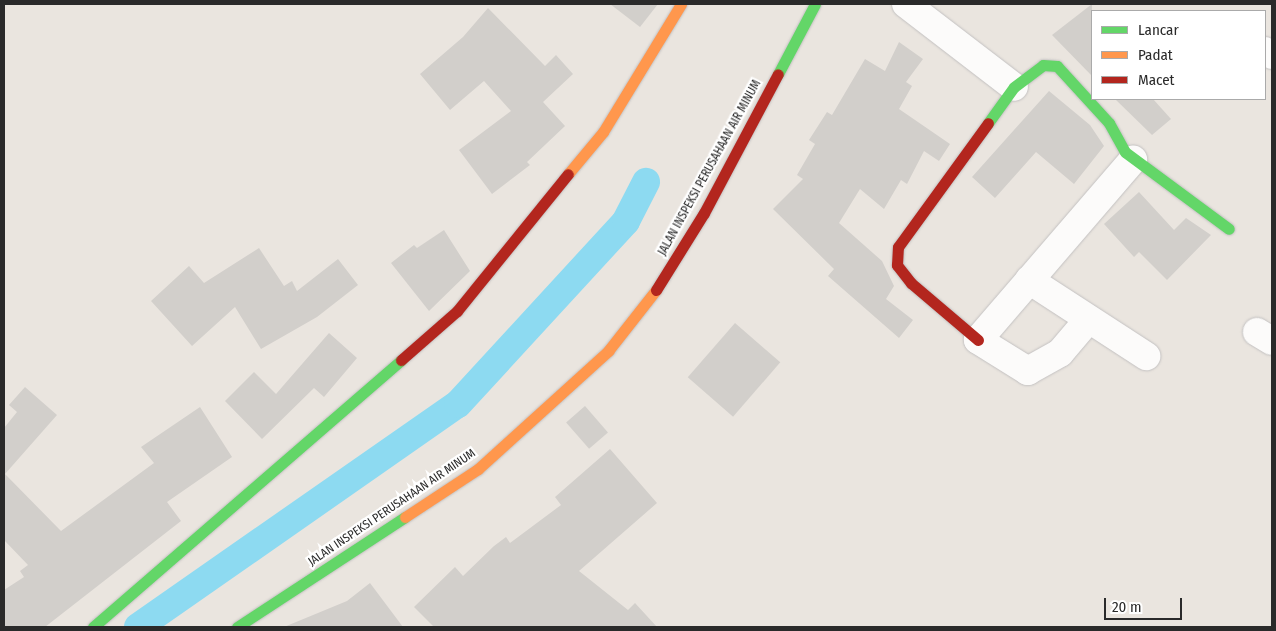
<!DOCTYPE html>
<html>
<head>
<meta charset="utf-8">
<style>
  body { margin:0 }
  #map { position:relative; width:1276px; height:631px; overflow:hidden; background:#eae5df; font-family:"Fira Sans Condensed",sans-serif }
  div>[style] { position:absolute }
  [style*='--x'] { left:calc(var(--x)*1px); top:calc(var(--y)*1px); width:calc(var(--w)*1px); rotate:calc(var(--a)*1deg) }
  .canal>* { height:28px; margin:-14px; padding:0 14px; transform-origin:14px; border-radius:14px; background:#8ddaf1 }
  .building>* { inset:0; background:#d2cfcb; transform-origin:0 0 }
  .roads { filter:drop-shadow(0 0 1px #c3c1c1) drop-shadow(0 0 1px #c3c1c1) }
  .street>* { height:28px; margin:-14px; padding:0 14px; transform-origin:14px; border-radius:14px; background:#fcfbfa }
  .fast>* { height:11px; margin:-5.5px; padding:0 5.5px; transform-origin:5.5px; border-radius:5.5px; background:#63d668 }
  .slow>* { height:11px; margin:-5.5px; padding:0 5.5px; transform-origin:5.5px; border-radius:5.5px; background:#ff974d }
  .jam>* { height:11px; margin:-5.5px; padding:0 5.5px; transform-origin:5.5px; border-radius:5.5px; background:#b3261e }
  span { translate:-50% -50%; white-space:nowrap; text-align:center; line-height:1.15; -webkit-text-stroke:4.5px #fff; paint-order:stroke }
  .street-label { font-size:12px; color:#2a2a2a }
  .frame { position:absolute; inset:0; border:5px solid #2a2a2a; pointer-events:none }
  .legend { position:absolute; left:1091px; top:10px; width:175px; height:90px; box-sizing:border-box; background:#fff; border:1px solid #aaa; margin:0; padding:6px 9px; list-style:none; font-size:15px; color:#2a2a2a }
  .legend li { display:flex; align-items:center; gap:10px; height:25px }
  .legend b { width:25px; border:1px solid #aaa }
  .scale { position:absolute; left:1104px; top:598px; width:78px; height:22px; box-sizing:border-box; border:2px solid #2a2a2a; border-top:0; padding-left:6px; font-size:15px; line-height:18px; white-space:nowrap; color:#2a2a2a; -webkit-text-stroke:4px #fff; paint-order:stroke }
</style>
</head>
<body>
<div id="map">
  <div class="canal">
    <div style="--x:138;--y:627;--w:390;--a:-34.9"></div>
    <div style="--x:458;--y:404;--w:248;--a:-47.4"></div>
    <div style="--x:626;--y:221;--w:44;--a:-62.9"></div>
  </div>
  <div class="building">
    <div style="clip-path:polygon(610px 4px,658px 4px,640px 27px)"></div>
    <div style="clip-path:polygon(1092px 4px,1092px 76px,1052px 35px)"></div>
    <div style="clip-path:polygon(488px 8px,545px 66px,556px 55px,573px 74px,543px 102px,565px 126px,527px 162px,530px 165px,492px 194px,459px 150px,511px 111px,484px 81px,450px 110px,420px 74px,463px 37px)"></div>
    <div style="clip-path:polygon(899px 42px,923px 59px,906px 82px,912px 86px,899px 109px,950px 144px,939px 161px,924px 151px,907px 184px,901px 180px,884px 209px,860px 189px,839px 223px,882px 261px,894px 286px,886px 299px,913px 320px,899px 338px,828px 276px,834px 269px,773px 209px,803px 179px,797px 175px,815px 144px,809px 140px,827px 112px,832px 115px,865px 59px,885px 71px)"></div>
    <div style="clip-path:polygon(1049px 91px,1090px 125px,1104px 146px,1074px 184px,1036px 152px,995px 198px,972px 177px)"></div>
    <div style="clip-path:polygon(1115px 99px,1153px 99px,1171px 119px,1152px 135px)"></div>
    <div style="clip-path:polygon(1139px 192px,1174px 230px,1186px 218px,1211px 235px,1167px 280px,1139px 252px,1134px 257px,1104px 224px)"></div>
    <div style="clip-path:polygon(444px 230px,470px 271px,429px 311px,391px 263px,414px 245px,417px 248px)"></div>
    <div style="clip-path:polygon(259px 248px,284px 286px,292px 281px,297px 291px,338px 259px,358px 285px,317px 317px,261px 349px,235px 307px,192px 346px,151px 301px,189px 266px,204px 283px)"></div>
    <div style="left:735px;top:323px;width:60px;height:72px;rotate:41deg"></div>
    <div style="clip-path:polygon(329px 333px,357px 358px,324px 397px,314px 388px,262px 439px,225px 401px,254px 372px,276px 394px)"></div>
    <div style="clip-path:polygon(25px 387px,57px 415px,5px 474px,61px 531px,154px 463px,141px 447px,200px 407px,232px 457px,167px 502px,181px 521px,45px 627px,4px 627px,4px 590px,24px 577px,20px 571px,28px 565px,4px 540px,4px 428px,17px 412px,9px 405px)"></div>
    <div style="left:585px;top:406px;width:35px;height:25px;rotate:49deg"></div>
    <div style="clip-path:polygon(610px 449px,657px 503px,579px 571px,628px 610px,635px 603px,657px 627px,434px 627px,414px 607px,455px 567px,463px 576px,494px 546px,506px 537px,510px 543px,561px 505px,555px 497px)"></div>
    <div style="clip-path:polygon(370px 583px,403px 627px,284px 627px,347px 601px)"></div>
  </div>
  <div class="roads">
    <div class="street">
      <div style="--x:906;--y:4;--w:136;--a:37.5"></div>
      <div style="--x:1265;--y:51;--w:8;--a:30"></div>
      <div style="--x:1029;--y:280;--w:140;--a:33"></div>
      <div style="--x:1088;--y:320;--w:43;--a:130.3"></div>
      <div style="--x:1060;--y:353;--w:37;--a:151"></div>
      <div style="--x:1028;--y:371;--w:59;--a:-148.2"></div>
      <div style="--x:978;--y:340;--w:238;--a:-49.3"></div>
      <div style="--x:1257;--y:332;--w:17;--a:31"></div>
    </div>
    <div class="fast">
      <div style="--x:778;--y:74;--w:79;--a:-62.1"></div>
      <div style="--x:988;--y:123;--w:44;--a:-54.2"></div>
      <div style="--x:1014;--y:87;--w:36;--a:-37"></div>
      <div style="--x:1043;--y:65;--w:14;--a:4"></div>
      <div style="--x:1057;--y:66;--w:77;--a:47.6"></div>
      <div style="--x:1109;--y:123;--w:33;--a:61"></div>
      <div style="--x:1125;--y:152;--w:129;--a:36.5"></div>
      <div style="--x:93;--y:627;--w:408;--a:-40.9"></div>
      <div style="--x:237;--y:627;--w:201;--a:-33.2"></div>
    </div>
    <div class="slow">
      <div style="--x:568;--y:174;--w:55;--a:-50.2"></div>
      <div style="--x:603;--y:132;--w:150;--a:-58.6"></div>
      <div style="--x:405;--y:517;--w:87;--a:-33.3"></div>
      <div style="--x:478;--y:469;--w:176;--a:-42.2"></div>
      <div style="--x:608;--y:351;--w:78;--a:-51.8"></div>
    </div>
    <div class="jam">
      <div style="--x:656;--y:290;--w:91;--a:-58.1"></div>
      <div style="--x:704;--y:213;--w:157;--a:-62"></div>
      <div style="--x:978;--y:340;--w:88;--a:-139.6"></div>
      <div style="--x:911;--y:283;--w:23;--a:-128"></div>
      <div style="--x:897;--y:265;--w:18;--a:-87"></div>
      <div style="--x:898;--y:247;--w:153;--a:-54"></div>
      <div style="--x:401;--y:360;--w:74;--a:-41.2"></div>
      <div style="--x:457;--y:311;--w:176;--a:-51"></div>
    </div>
  </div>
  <div class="street-label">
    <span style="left:710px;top:168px;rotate:-61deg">JALAN INSPEKSI PERUSAHAAN AIR MINUM</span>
    <span style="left:392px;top:508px;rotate:-34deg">JALAN INSPEKSI PERUSAHAAN AIR MINUM</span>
  </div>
  <div class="frame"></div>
  <ul class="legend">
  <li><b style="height:6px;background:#63d668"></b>Lancar</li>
  <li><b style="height:6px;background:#ff974d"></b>Padat</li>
  <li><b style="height:6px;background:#b3261e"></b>Macet</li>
  </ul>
  <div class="scale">20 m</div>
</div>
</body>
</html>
